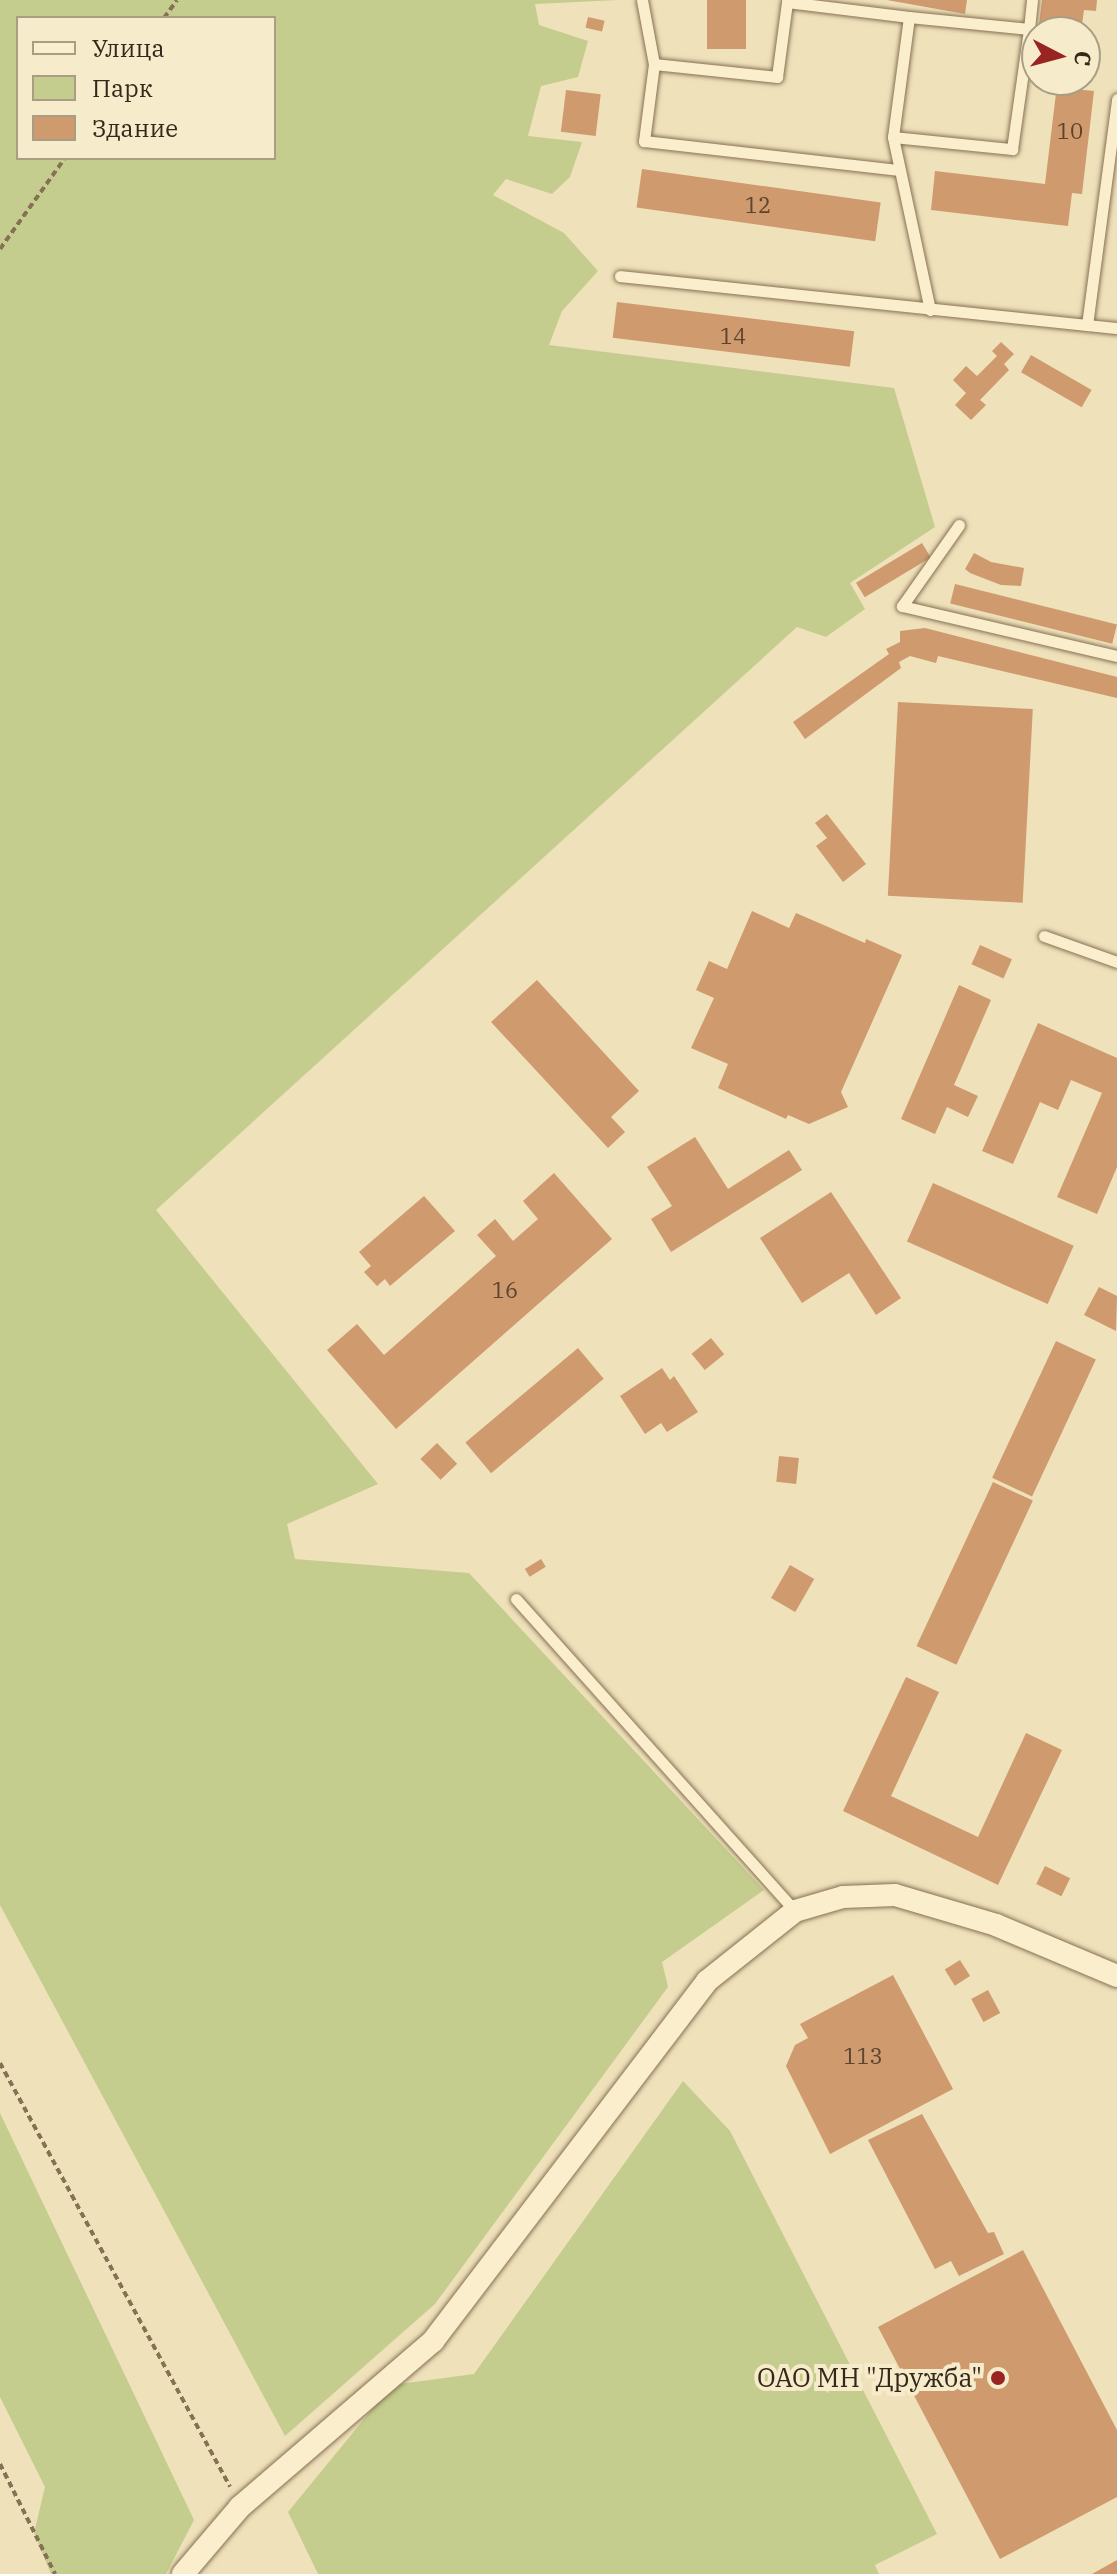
<!DOCTYPE html>
<html>
<head>
<meta charset="utf-8">
<style>
  body { margin:0 }
  #map { position:relative; width:1117px; height:2574px; overflow:hidden; background:#efe1ba; font-family:"IBM Plex Serif",serif }
  div>[style] { position:absolute }
  [style*='--x'] { left:calc(var(--x)*1px); top:calc(var(--y)*1px); width:calc(var(--w)*1px); rotate:calc(var(--a)*1deg) }
  .green>* { inset:0; background:#c4cd8e }
  .building>* { inset:0; background:#cf9a6e; transform-origin:0 0 }
  .path>* { height:4px; margin-top:-2px; transform-origin:0; background:repeating-linear-gradient(90deg,#867154 0 6px,transparent 0 10px) }
  .roads { filter:drop-shadow(0 0 2px #867154) drop-shadow(0 0 2px #867154) }
  .service>* { height:11px; margin:-5.5px; padding:0 5.5px; transform-origin:5.5px; border-radius:5.5px; background:#faeecd }
  .minor>* { height:22px; margin:-11px; padding:0 11px; transform-origin:11px; border-radius:11px; background:#faeecd }
  .dots>* { width:22px; height:22px; translate:-50% -50%; box-sizing:border-box; border:4px solid #f6ebca; border-radius:50% }
  span { translate:-50% -50%; white-space:nowrap; text-align:center; line-height:1.15; -webkit-text-stroke:8px #f6ebca; paint-order:stroke }
  .number-label { font-size:22px; color:#5c442f }
  .number-label span { -webkit-text-stroke-width:0 }
  .poi-label { font-size:26px; color:#35281a }
  .right { translate:-100% -50%; text-align:right }
  .legend { position:absolute; left:16px; top:16px; width:260px; height:144px; box-sizing:border-box; background:#f6ebca; border:2px solid #a99d84; margin:0; padding:10px 14px; list-style:none; font-size:24px; color:#35281a }
  .legend li { display:flex; align-items:center; gap:16px; height:40px }
  .legend b { width:40px; border:2px solid #a99d84 }
  .north { position:absolute; left:1021px; top:16px; width:80px; height:80px; box-sizing:border-box; background:#f6ebca; border:2px solid #a99d84; border-radius:50%; rotate:96deg; font-size:22px; font-weight:700; line-height:32px; text-align:center; color:#35281a }
  .north::after { content:''; display:block; margin:auto; width:28px; height:36px; background:#982522; clip-path:polygon(50% 0,100% 100%,50% 72%,0 100%) }
</style>
</head>
<body>
<div id="map">
  <div class="green">
    <div style="clip-path:polygon(evenodd,0 0,618px 0,535px 4px,539px 25px,588px 41px,578px 77px,541px 86px,528px 136px,582px 142px,570px 177px,552px 194px,506px 179px,493px 195px,564px 233px,598px 271px,562px 311px,549px 345px,894px 388px,935px 527px,850px 583px,865px 609px,826px 637px,797px 627px,156px 1210px,378px 1484px,287px 1524px,295px 1559px,469px 1573px,764px 1890px,662px 1962px,668px 1987px,435px 2304px,285px 2436px,0 1905px,0 0,18px 18px,274px 18px,274px 158px,18px 158px,18px 18px)"></div>
    <div style="clip-path:polygon(683px 2081px,730px 2131px,937px 2534px,875px 2565px,879px 2574px,318px 2574px,288px 2512px,392px 2385px,474px 2374px)"></div>
    <div style="clip-path:polygon(0 2113px,194px 2520px,166px 2574px,51px 2574px,34px 2533px,45px 2487px,0 2397px)"></div>
  </div>
  <div class="building">
    <div style="left:707px;top:0;width:39px;height:49px"></div>
    <div style="clip-path:polygon(887px 0,967px 0,965px 14px)"></div>
    <div style="clip-path:polygon(1042px 0,1097px 0,1096px 11px,1084px 10px,1081px 32px,1038px 32px)"></div>
    <div style="left:588px;top:17px;width:17px;height:11px;rotate:13deg"></div>
    <div style="clip-path:polygon(1035px 57px,1037px 80px,1075px 80px,1074px 89px,1094px 91px,1082px 194px,1072px 193px,1068px 226px,931px 210px,935px 171px,1045px 184px,1057px 85px,1032px 82px)"></div>
    <div style="left:566px;top:90px;width:35px;height:42px;rotate:7deg"></div>
    <div style="left:642px;top:169px;width:241px;height:39px;rotate:8deg"></div>
    <div style="left:617px;top:302px;width:239px;height:36px;rotate:7deg"></div>
    <div style="clip-path:polygon(1001px 342px,1014px 354px,1004px 364px,1009px 370px,980px 400px,986px 405px,971px 420px,955px 405px,966px 393px,953px 380px,966px 366px,977px 376px,997px 356px,992px 351px)"></div>
    <div style="left:1031px;top:355px;width:70px;height:20px;rotate:30deg"></div>
    <div style="left:922px;top:543px;width:17px;height:77px;rotate:59deg"></div>
    <div style="clip-path:polygon(974px 553px,991px 562px,1024px 568px,1021px 586px,1001px 585px,970px 573px,965px 569px)"></div>
    <div style="left:955px;top:584px;width:167px;height:20px;rotate:14deg"></div>
    <div style="clip-path:polygon(925px 628px,1117px 677px,1117px 698px,938px 656px,936px 663px,910px 656px,899px 662px,901px 668px,805px 739px,793px 722px,889px 654px,886px 649px,900px 642px,900px 631px)"></div>
    <div style="left:898px;top:702px;width:135px;height:194px;rotate:3deg"></div>
    <div style="clip-path:polygon(827px 814px,866px 864px,843px 882px,816px 846px,827px 838px,815px 823px)"></div>
    <div style="clip-path:polygon(752px 911px,789px 928px,796px 913px,865px 943px,866px 939px,902px 955px,841px 1092px,848px 1107px,809px 1124px,788px 1115px,786px 1119px,718px 1088px,728px 1064px,691px 1048px,714px 998px,696px 990px,709px 961px,727px 969px)"></div>
    <div style="left:980px;top:945px;width:35px;height:21px;rotate:24deg"></div>
    <div style="clip-path:polygon(537px 980px,639px 1091px,611px 1117px,625px 1132px,608px 1148px,491px 1022px)"></div>
    <div style="clip-path:polygon(959px 985px,991px 1000px,954px 1085px,978px 1096px,968px 1117px,947px 1107px,935px 1134px,901px 1119px)"></div>
    <div style="clip-path:polygon(1038px 1023px,1117px 1058px,1117px 1167px,1097px 1214px,1057px 1197px,1102px 1093px,1071px 1080px,1058px 1110px,1040px 1102px,1013px 1164px,982px 1151px)"></div>
    <div style="clip-path:polygon(695px 1137px,728px 1189px,789px 1150px,802px 1170px,671px 1252px,651px 1219px,672px 1206px,647px 1167px)"></div>
    <div style="clip-path:polygon(554px 1173px,612px 1239px,396px 1429px,327px 1350px,357px 1324px,384px 1355px,496px 1256px,477px 1235px,495px 1219px,513px 1241px,538px 1219px,523px 1201px)"></div>
    <div style="left:933px;top:1183px;width:154px;height:64px;rotate:24deg"></div>
    <div style="clip-path:polygon(831px 1192px,901px 1298px,876px 1315px,849px 1273px,802px 1303px,760px 1238px)"></div>
    <div style="clip-path:polygon(424px 1196px,455px 1231px,390px 1286px,385px 1279px,377px 1286px,364px 1272px,371px 1266px,359px 1252px)"></div>
    <div style="clip-path:polygon(1099px 1287px,1117px 1296px,1116px 1331px,1084px 1315px)"></div>
    <div style="left:711px;top:1338px;width:21px;height:25px;rotate:51deg"></div>
    <div style="left:1056px;top:1341px;width:44px;height:151px;rotate:25deg"></div>
    <div style="left:578px;top:1348px;width:40px;height:147px;rotate:50deg"></div>
    <div style="clip-path:polygon(662px 1368px,670px 1380px,674px 1376px,698px 1412px,667px 1432px,661px 1423px,645px 1434px,620px 1396px)"></div>
    <div style="left:437px;top:1443px;width:29px;height:23px;rotate:46deg"></div>
    <div style="left:779px;top:1456px;width:20px;height:26px;rotate:6deg"></div>
    <div style="left:993px;top:1482px;width:44px;height:181px;rotate:25deg"></div>
    <div style="left:541px;top:1559px;width:9px;height:19px;rotate:58deg"></div>
    <div style="left:790px;top:1565px;width:28px;height:38px;rotate:30deg"></div>
    <div style="clip-path:polygon(906px 1677px,939px 1692px,891px 1796px,978px 1837px,1026px 1733px,1062px 1750px,998px 1885px,843px 1811px)"></div>
    <div style="left:1045px;top:1866px;width:28px;height:20px;rotate:26deg"></div>
    <div style="left:960px;top:1960px;width:19px;height:18px;rotate:58deg"></div>
    <div style="clip-path:polygon(893px 1975px,953px 2089px,830px 2154px,786px 2066px,795px 2045px,808px 2038px,800px 2024px)"></div>
    <div style="left:988px;top:1990px;width:26px;height:19px;rotate:62deg"></div>
    <div style="clip-path:polygon(922px 2114px,988px 2233px,994px 2232px,1004px 2254px,959px 2276px,951px 2261px,935px 2269px,868px 2140px)"></div>
    <div style="clip-path:polygon(1023px 2250px,1117px 2430px,1117px 2497px,1000px 2559px,878px 2327px)"></div>
    <div style="clip-path:polygon(1117px 2560px,1117px 2574px,1092px 2574px)"></div>
  </div>
  <div class="path">
    <div style="--x:164;--y:18;--w:22;--a:-54"></div>
    <div style="--x:0;--y:249;--w:112;--a:-54.5"></div>
    <div style="--x:0;--y:2063;--w:482;--a:61.5"></div>
    <div style="--x:0;--y:2464;--w:123;--a:63.4"></div>
  </div>
  <div class="roads">
    <div class="service">
      <div style="--x:642;--y:0;--w:65;--a:79.4"></div>
      <div style="--x:654;--y:64;--w:78;--a:97.4"></div>
      <div style="--x:644;--y:141;--w:255;--a:6.5"></div>
      <div style="--x:654;--y:64;--w:124;--a:6"></div>
      <div style="--x:777;--y:77;--w:76;--a:-82.4"></div>
      <div style="--x:787;--y:2;--w:123;--a:7"></div>
      <div style="--x:893;--y:137;--w:120;--a:5.8"></div>
      <div style="--x:1012;--y:149;--w:121;--a:-81.9"></div>
      <div style="--x:620;--y:276;--w:500;--a:6"></div>
      <div style="--x:930;--y:310;--w:177;--a:-102.1"></div>
      <div style="--x:893;--y:137;--w:121;--a:-82.4"></div>
      <div style="--x:909;--y:17;--w:121;--a:5.7"></div>
      <div style="--x:1029;--y:29;--w:29;--a:-84"></div>
      <div style="--x:1087;--y:325;--w:228;--a:-82.4"></div>
      <div style="--x:959;--y:525;--w:99;--a:125.1"></div>
      <div style="--x:902;--y:606;--w:221;--a:13.1"></div>
      <div style="--x:1044;--y:936;--w:77;--a:19.6"></div>
      <div style="--x:516;--y:1599;--w:419;--a:48.2"></div>
    </div>
    <div class="minor">
      <div style="--x:183;--y:2574;--w:88;--a:-49.6"></div>
      <div style="--x:240;--y:2507;--w:255;--a:-40.7"></div>
      <div style="--x:433;--y:2341;--w:452;--a:-52.7"></div>
      <div style="--x:707;--y:1981;--w:112;--a:-38.5"></div>
      <div style="--x:795;--y:1911;--w:50;--a:-16.3"></div>
      <div style="--x:843;--y:1897;--w:52;--a:-2.2"></div>
      <div style="--x:895;--y:1895;--w:105;--a:16.5"></div>
      <div style="--x:996;--y:1925;--w:131;--a:22.9"></div>
    </div>
  </div>
  <div class="dots">
    <div style="left:998px;top:2378px;background:#982522"></div>
  </div>
  <div class="number-label">
    <span style="left:1070px;top:131px">10</span>
    <span style="left:758px;top:205px">12</span>
    <span style="left:733px;top:336px">14</span>
    <span style="left:505px;top:1290px">16</span>
    <span style="left:863px;top:2056px">113</span>
  </div>
  <div class="poi-label">
    <span class="right" style="left:982px;top:2378px">ОАО МН "Дружба"</span>
  </div>
  <ul class="legend">
  <li><b style="height:10px;background:#faeecd"></b>Улица</li>
  <li><b style="height:22px;background:#c4cd8e"></b>Парк</li>
  <li><b style="height:22px;background:#cf9a6e"></b>Здание</li>
  </ul>
  <div class="north">С</div>
</div>
</body>
</html>
